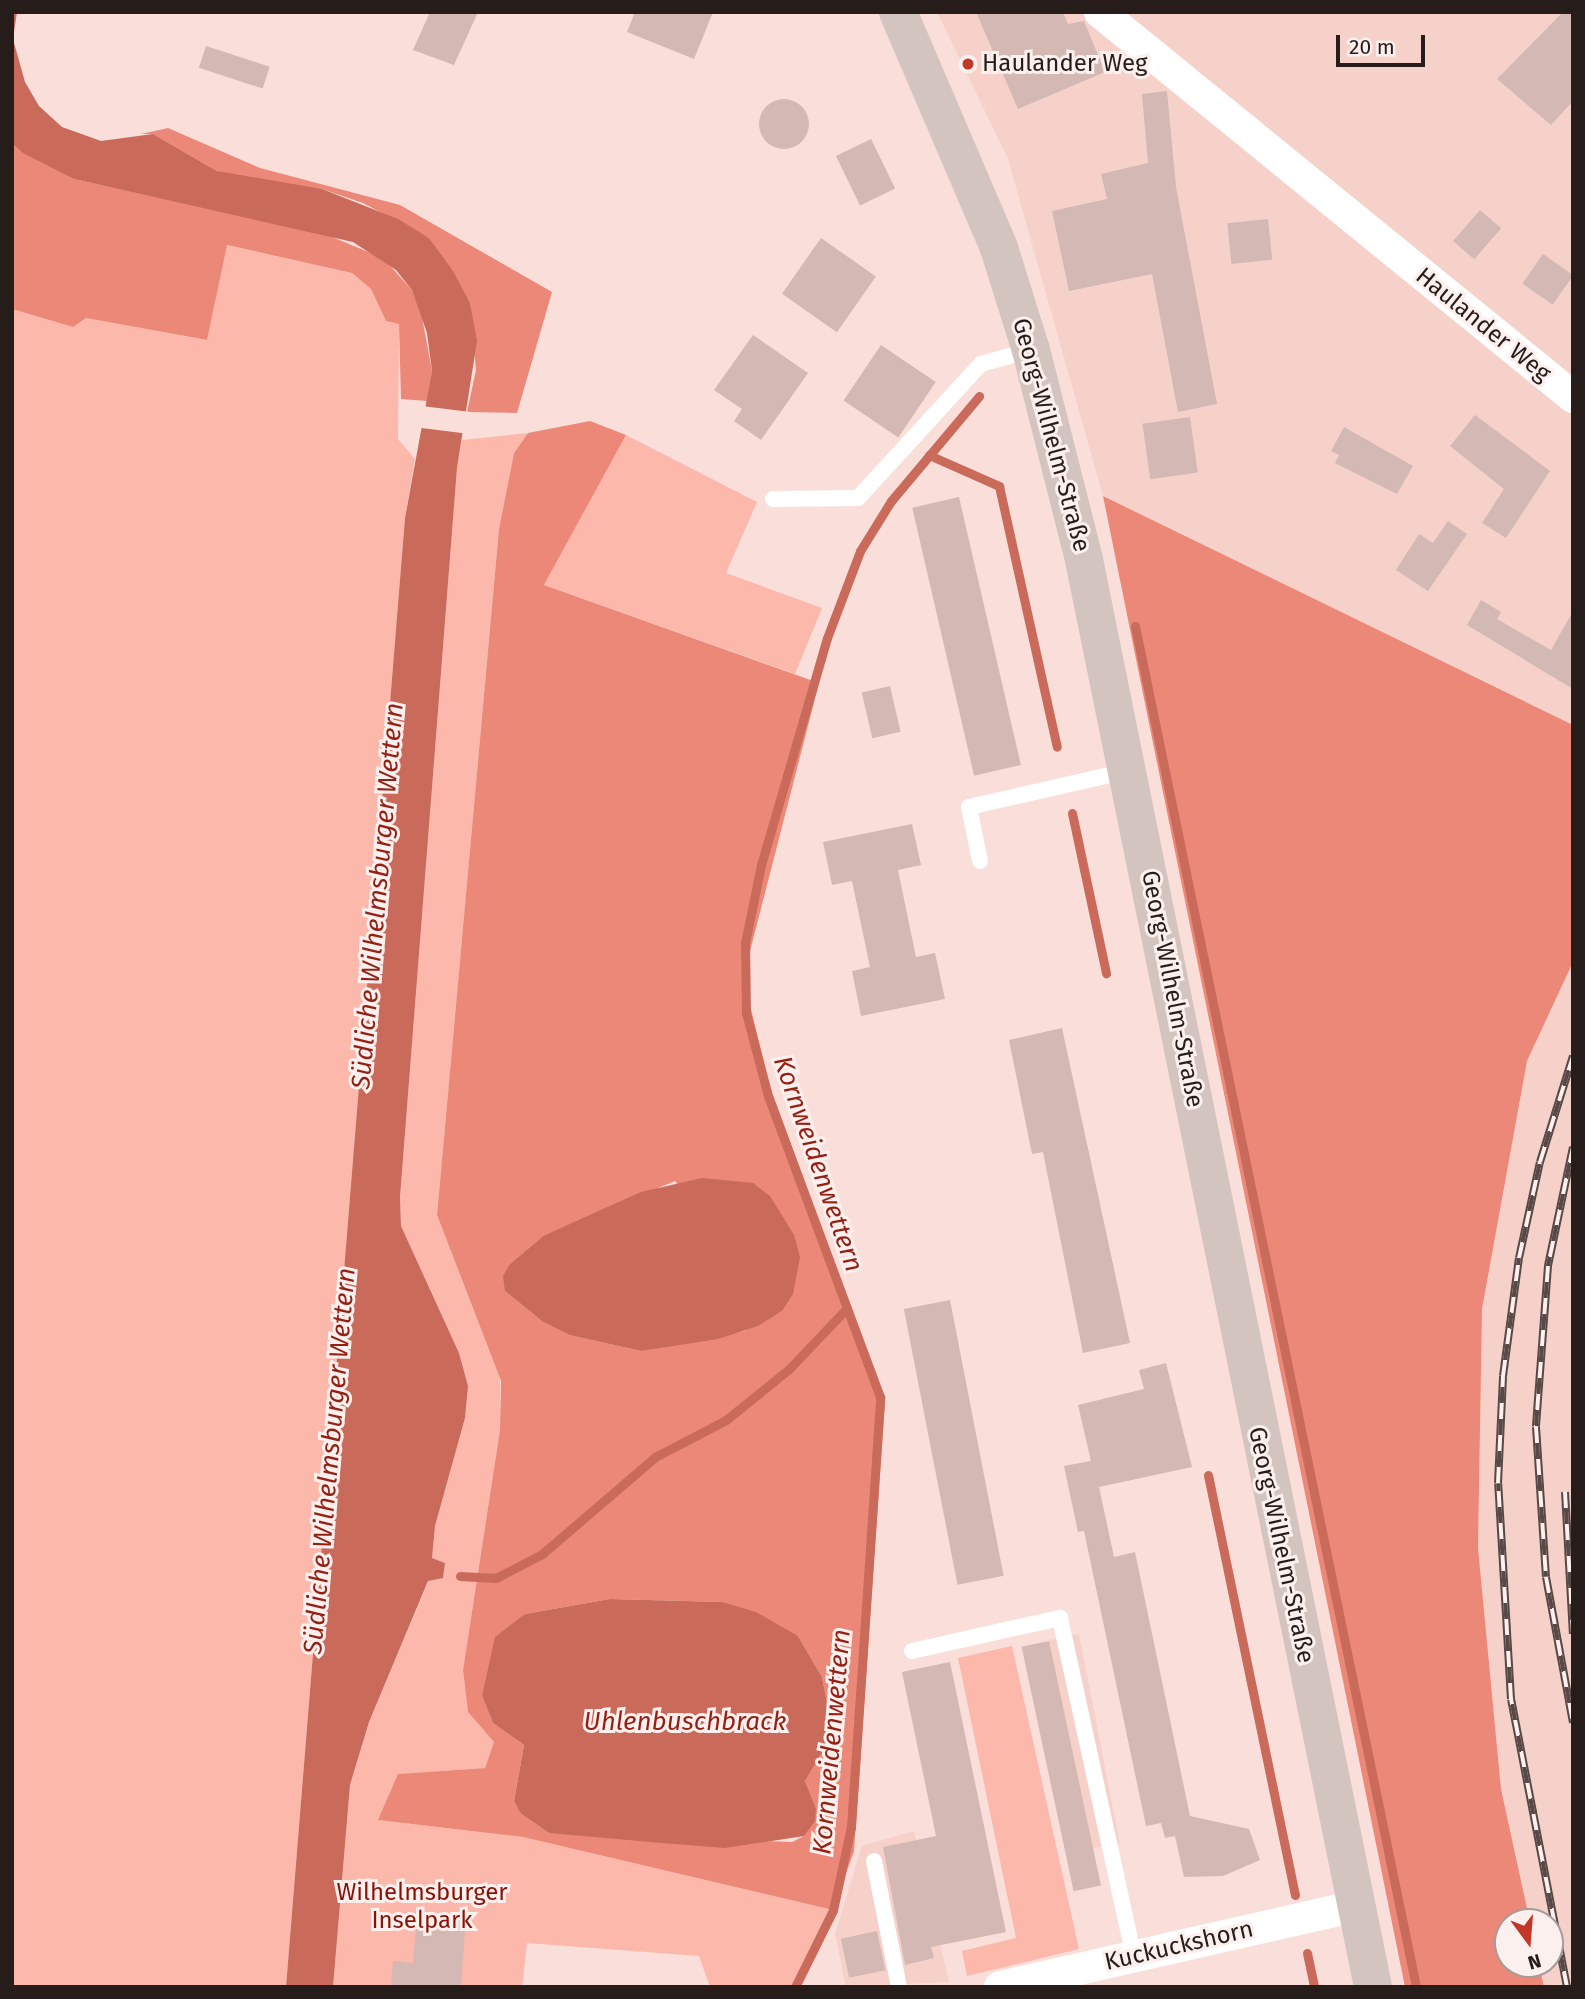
<!DOCTYPE html>
<html>
<head>
<meta charset="utf-8">
<style>
  body { margin:0 }
  #map { position:relative; width:1585px; height:1999px; overflow:hidden; background:#faded9; font-family:"Fira Sans",sans-serif }
  div>[style] { position:absolute }
  [style*='--x'] { left:calc(var(--x)*1px); top:calc(var(--y)*1px); width:calc(var(--w)*1px); rotate:calc(var(--a)*1deg) }
  .built>* { inset:0; background:#f6d1ca; transform-origin:0 0 }
  .green>* { inset:0; background:#fdb8ac }
  .forest>* { inset:0; background:#eb8878 }
  .water>* { inset:0; background:#c96a5b }
  .pier>* { inset:0; background:#faded9; transform-origin:0 0 }
  .stream>* { height:9px; margin:-4.5px; padding:0 4.5px; transform-origin:4.5px; border-radius:4.5px; background:#c96a5b }
  .building>* { inset:0; background:#d3b8b3; transform-origin:0 0 }
  .round { border-radius:50% }
  .service>* { height:16px; margin:-8px; padding:0 8px; transform-origin:8px; border-radius:8px; background:#fff }
  .minor>* { height:32px; margin:-16px; padding:0 16px; transform-origin:16px; border-radius:16px; background:#fff }
  .secondary>* { height:38px; margin:-19px; padding:0 19px; transform-origin:19px; border-radius:19px; background:#d4c4c0 }
  .rail>* { height:8px; margin-top:-4px; transform-origin:0; background:repeating-linear-gradient(90deg,#fbf0ed 0 16px,#574946 0 32px); box-sizing:border-box; border-block:2px solid #574946 }
  .dots>* { width:19px; height:19px; translate:-50% -50%; box-sizing:border-box; border:4px solid #fbf0ed; border-radius:50% }
  span { translate:-50% -50%; white-space:nowrap; text-align:center; line-height:1.15; -webkit-text-stroke:6px #fbf0ed; paint-order:stroke }
  .poi-label { font-size:24px; color:#261c1a }
  .left { translate:0 -50%; text-align:left }
  .street-label { font-size:24px; color:#261c1a }
  .park-label { font-size:24px; color:#891106 }
  .water-label { font-size:26px; color:#941f13; font-style:italic }
  .frame { position:absolute; inset:0; border:14px solid #261c1a; pointer-events:none }
  .north { position:absolute; left:1494px; top:1908px; width:70px; height:70px; box-sizing:border-box; background:#fbf0ed; border:2px solid #a69b99; border-radius:50%; rotate:164deg; font-size:19px; font-weight:700; line-height:28px; text-align:center; color:#261c1a }
  .north::after { content:''; display:block; margin:auto; width:24px; height:32px; background:#c33727; clip-path:polygon(50% 0,100% 100%,50% 72%,0 100%) }
  .scale { position:absolute; left:1336px; top:35px; width:89px; height:32px; box-sizing:border-box; border:4px solid #261c1a; border-top:0; padding-left:9px; font-size:21px; line-height:24px; white-space:nowrap; color:#261c1a; -webkit-text-stroke:5px #fbf0ed; paint-order:stroke }
</style>
</head>
<body>
<div id="map">
  <div class="built">
    <div style="clip-path:polygon(937px 12px,1573px 12px,1573px 725px,1103px 496px,1008px 159px)"></div>
    <div style="clip-path:polygon(1573px 962px,1573px 1987px,1544px 1987px,1539px 1964px,1550px 1964px,1550px 1922px,1530px 1922px,1501px 1789px,1478px 1548px,1482px 1309px,1527px 1061px)"></div>
    <div style="left:1079px;top:1634px;width:213px;height:31px;rotate:79deg"></div>
    <div style="clip-path:polygon(914px 1831px,949px 1982px,846px 1987px,835px 1934px,862px 1846px)"></div>
  </div>
  <div class="green">
    <div style="clip-path:polygon(226px 245px,352px 273px,371px 289px,386px 321px,399px 324px,398px 439px,415px 459px,405px 518px,286px 1987px,12px 1987px,12px 309px,73px 327px,86px 318px,206px 340px)"></div>
    <div style="clip-path:polygon(528px 433px,514px 453px,499px 529px,437px 1215px,500px 1379px,500px 1430px,463px 1670px,468px 1712px,494px 1742px,485px 1768px,398px 1774px,379px 1820px,523px 1837px,833px 1910px,795px 1987px,710px 1987px,699px 1956px,527px 1943px,522px 1987px,333px 1987px,350px 1785px,369px 1722px,429px 1580px,443px 1577px,445px 1563px,432px 1558px,435px 1526px,465px 1418px,468px 1386px,459px 1353px,401px 1226px,400px 1197px,457px 468px,462px 440px)"></div>
    <div style="clip-path:polygon(626px 435px,757px 502px,726px 573px,822px 608px,795px 674px,544px 585px)"></div>
    <div style="clip-path:polygon(1012px 1646px,1079px 1949px,967px 1976px,962px 1951px,1016px 1938px,958px 1658px)"></div>
  </div>
  <div class="forest">
    <div style="clip-path:polygon(168px 128px,260px 168px,400px 205px,552px 292px,517px 413px,467px 412px,476px 370px,470px 303px,429px 238px,363px 203px,322px 189px,246px 180px,217px 171px,153px 134px,141px 134px)"></div>
    <div style="clip-path:polygon(12px 143px,74px 179px,327px 235px,383px 258px,412px 290px,421px 312px,432px 371px,427px 401px,401px 399px,399px 324px,386px 321px,371px 289px,352px 273px,227px 245px,207px 340px,86px 318px,73px 327px,12px 309px)"></div>
    <div style="clip-path:polygon(evenodd,590px 421px,626px 435px,544px 585px,819px 683px,748px 959px,750px 1005px,770px 1087px,885px 1401px,854px 1851px,833px 1910px,523px 1837px,378px 1820px,398px 1774px,485px 1768px,494px 1742px,468px 1712px,463px 1670px,500px 1430px,501px 1381px,437px 1215px,499px 529px,514px 453px,528px 433px,590px 421px,675px 1181px,782px 1311px,744px 1331px,641px 1351px,569px 1335px,543px 1322px,505px 1291px,510px 1264px,543px 1236px,675px 1181px,590px 421px,610px 1599px,722px 1602px,798px 1636px,822px 1677px,831px 1723px,830px 1740px,805px 1781px,816px 1808px,804px 1836px,792px 1842px,549px 1833px,520px 1813px,514px 1801px,524px 1745px,493px 1723px,482px 1696px,525px 1614px,610px 1599px)"></div>
    <div style="clip-path:polygon(1103px 496px,1573px 725px,1573px 962px,1527px 1061px,1482px 1309px,1478px 1548px,1501px 1789px,1530px 1922px,1508px 1922px,1508px 1964px,1539px 1964px,1544px 1987px,1405px 1987px)"></div>
  </div>
  <div class="water">
    <div style="clip-path:polygon(12px 12px,17px 12px,13px 39px,25px 82px,39px 106px,62px 127px,101px 141px,153px 134px,217px 171px,322px 189px,398px 219px,429px 238px,453px 271px,470px 303px,477px 341px,457px 468px,400px 1197px,401px 1226px,459px 1353px,468px 1386px,465px 1418px,435px 1526px,432px 1558px,445px 1563px,443px 1578px,428px 1581px,369px 1722px,350px 1785px,333px 1987px,286px 1987px,405px 518px,432px 371px,427px 333px,412px 290px,396px 270px,353px 242px,74px 179px,23px 153px,12px 143px)"></div>
    <div style="clip-path:polygon(702px 1178px,753px 1183px,770px 1196px,794px 1235px,800px 1257px,793px 1294px,782px 1311px,758px 1326px,718px 1339px,641px 1351px,569px 1335px,543px 1322px,505px 1291px,503px 1276px,510px 1264px,543px 1236px,641px 1192px)"></div>
    <div style="clip-path:polygon(610px 1599px,722px 1602px,756px 1612px,798px 1636px,822px 1677px,831px 1723px,830px 1740px,805px 1781px,816px 1808px,815px 1821px,804px 1836px,725px 1848px,662px 1843px,549px 1833px,520px 1813px,514px 1801px,524px 1745px,493px 1723px,482px 1696px,495px 1637px,525px 1614px)"></div>
  </div>
  <div class="pier">
    <div style="left:422px;top:406px;width:49px;height:22px;rotate:7deg"></div>
  </div>
  <div class="stream">
    <div style="--x:929;--y:455;--w:77;--a:23.9"></div>
    <div style="--x:999;--y:486;--w:267;--a:77.5"></div>
    <div style="--x:1135;--y:626;--w:1390;--a:78.33"></div>
    <div style="--x:1072;--y:813;--w:164;--a:78"></div>
    <div style="--x:1208;--y:1475;--w:429;--a:78.3"></div>
    <div style="--x:460;--y:1576;--w:36;--a:3"></div>
    <div style="--x:496;--y:1578;--w:52;--a:-27.6"></div>
    <div style="--x:542;--y:1554;--w:149;--a:-40.6"></div>
    <div style="--x:655;--y:1457;--w:80;--a:-27.5"></div>
    <div style="--x:726;--y:1420;--w:81;--a:-39"></div>
    <div style="--x:789;--y:1369;--w:84;--a:-46.4"></div>
    <div style="--x:1307;--y:1953;--w:35;--a:78"></div>
    <div style="--x:795;--y:1987;--w:86;--a:-63.7"></div>
    <div style="--x:833;--y:1910;--w:85;--a:-77.8"></div>
    <div style="--x:851;--y:1827;--w:431;--a:-86.1"></div>
    <div style="--x:880;--y:1397;--w:321;--a:-110.4"></div>
    <div style="--x:768;--y:1096;--w:86;--a:-104.8"></div>
    <div style="--x:746;--y:1013;--w:70;--a:-90.8"></div>
    <div style="--x:745;--y:943;--w:80;--a:-78.4"></div>
    <div style="--x:761;--y:865;--w:236;--a:-73.8"></div>
    <div style="--x:827;--y:638;--w:93;--a:-69.2"></div>
    <div style="--x:860;--y:551;--w:59;--a:-58.2"></div>
    <div style="--x:891;--y:501;--w:137;--a:-50"></div>
  </div>
  <div class="building">
    <div style="clip-path:polygon(430px 12px,478px 12px,454px 65px,413px 50px)"></div>
    <div style="clip-path:polygon(635px 12px,713px 12px,694px 59px,627px 32px)"></div>
    <div style="clip-path:polygon(976px 12px,1063px 12px,1068px 24px,1084px 21px,1105px 72px,1018px 109px)"></div>
    <div style="clip-path:polygon(1563px 12px,1573px 12px,1573px 101px,1551px 125px,1497px 79px)"></div>
    <div style="left:206px;top:46px;width:67px;height:23px;rotate:18deg"></div>
    <div style="clip-path:polygon(1167px 91px,1176px 187px,1217px 404px,1178px 412px,1152px 274px,1069px 291px,1052px 211px,1107px 199px,1101px 174px,1148px 163px,1142px 94px)"></div>
    <div class="round" style="left:759px;top:99px;width:50px;height:50px"></div>
    <div style="left:871px;top:139px;width:55px;height:39px;rotate:64deg"></div>
    <div style="left:1480px;top:210px;width:28px;height:41px;rotate:41deg"></div>
    <div style="left:1268px;top:219px;width:41px;height:41px;rotate:84deg"></div>
    <div style="left:821px;top:238px;width:67px;height:68px;rotate:35deg"></div>
    <div style="left:1543px;top:254px;width:37px;height:36px;rotate:35deg"></div>
    <div style="clip-path:polygon(753px 335px,808px 373px,761px 440px,734px 421px,742px 409px,714px 390px)"></div>
    <div style="left:881px;top:345px;width:66px;height:67px;rotate:34deg"></div>
    <div style="clip-path:polygon(1475px 415px,1550px 471px,1506px 538px,1482px 523px,1504px 489px,1450px 446px)"></div>
    <div style="left:1190px;top:417px;width:56px;height:48px;rotate:82deg"></div>
    <div style="clip-path:polygon(1344px 427px,1413px 466px,1397px 494px,1335px 463px,1339px 455px,1331px 451px)"></div>
    <div style="left:959px;top:497px;width:275px;height:48px;rotate:77deg"></div>
    <div style="clip-path:polygon(1448px 521px,1467px 534px,1428px 591px,1396px 570px,1419px 534px,1433px 543px)"></div>
    <div style="clip-path:polygon(1481px 600px,1501px 612px,1497px 619px,1551px 650px,1573px 611px,1573px 689px,1467px 625px)"></div>
    <div style="left:890px;top:686px;width:47px;height:29px;rotate:77deg"></div>
    <div style="clip-path:polygon(912px 824px,921px 865px,898px 870px,916px 957px,935px 953px,945px 999px,861px 1016px,852px 971px,870px 967px,852px 881px,832px 885px,823px 842px)"></div>
    <div style="clip-path:polygon(1062px 1028px,1130px 1343px,1083px 1353px,1043px 1152px,1032px 1154px,1009px 1040px)"></div>
    <div style="left:950px;top:1300px;width:281px;height:47px;rotate:79deg"></div>
    <div style="clip-path:polygon(1166px 1363px,1192px 1467px,1099px 1487px,1114px 1557px,1135px 1552px,1190px 1816px,1249px 1829px,1260px 1860px,1223px 1876px,1184px 1877px,1175px 1836px,1165px 1838px,1161px 1823px,1146px 1826px,1084px 1531px,1078px 1532px,1064px 1466px,1091px 1461px,1078px 1405px,1144px 1389px,1139px 1370px)"></div>
    <div style="left:1049px;top:1641px;width:250px;height:28px;rotate:78deg"></div>
    <div style="clip-path:polygon(950px 1662px,1006px 1932px,931px 1947px,934px 1958px,905px 1965px,883px 1847px,936px 1836px,902px 1672px)"></div>
    <div style="clip-path:polygon(417px 1913px,466px 1916px,461px 1987px,391px 1987px,393px 1961px,413px 1963px)"></div>
    <div style="left:877px;top:1931px;width:40px;height:37px;rotate:78deg"></div>
  </div>
  <div class="service">
    <div style="--x:773;--y:499;--w:85;--a:-0.7"></div>
    <div style="--x:858;--y:498;--w:182;--a:-47.5"></div>
    <div style="--x:981;--y:364;--w:52;--a:-15.6"></div>
    <div style="--x:980;--y:861;--w:55;--a:-101.5"></div>
    <div style="--x:969;--y:807;--w:163;--a:-12.8"></div>
    <div style="--x:912;--y:1651;--w:152;--a:-12.6"></div>
    <div style="--x:1060;--y:1618;--w:347;--a:77.7"></div>
    <div style="--x:874;--y:1861;--w:128;--a:78.8"></div>
  </div>
  <div class="minor">
    <div style="--x:1100;--y:12;--w:610;--a:39.14"></div>
    <div style="--x:1000;--y:1987;--w:366;--a:-12.8"></div>
  </div>
  <div class="secondary">
    <div style="--x:898;--y:12;--w:257;--a:66.8"></div>
    <div style="--x:999;--y:248;--w:107;--a:72.6"></div>
    <div style="--x:1031;--y:350;--w:217;--a:75.8"></div>
    <div style="--x:1084;--y:560;--w:1456;--a:78.55"></div>
  </div>
  <div class="rail">
    <div style="--x:1573;--y:1147;--w:122;--a:101.9"></div>
    <div style="--x:1548;--y:1266;--w:161;--a:94.3"></div>
    <div style="--x:1536;--y:1427;--w:150;--a:86.2"></div>
    <div style="--x:1546;--y:1577;--w:148;--a:79.5"></div>
    <div style="--x:1565;--y:1492;--w:142;--a:86.8"></div>
    <div style="--x:1567;--y:1987;--w:293;--a:-101"></div>
    <div style="--x:1511;--y:1699;--w:216;--a:-93.4"></div>
    <div style="--x:1498;--y:1483;--w:107;--a:-87.3"></div>
    <div style="--x:1503;--y:1376;--w:119;--a:-82.3"></div>
    <div style="--x:1519;--y:1258;--w:98;--a:-77.7"></div>
    <div style="--x:1540;--y:1162;--w:111;--a:-72.7"></div>
  </div>
  <div class="dots">
    <div style="left:968px;top:64px;background:#c33727"></div>
  </div>
  <div class="poi-label">
    <span class="left" style="left:982px;top:64px">Haulander Weg</span>
  </div>
  <div class="street-label">
    <span style="left:1483px;top:325px;rotate:39deg">Haulander Weg</span>
    <span style="left:1051px;top:435px;rotate:75deg">Georg-Wilhelm-Straße</span>
    <span style="left:1172px;top:989px;rotate:79deg">Georg-Wilhelm-Straße</span>
    <span style="left:1281px;top:1545px;rotate:78deg">Georg-Wilhelm-Straße</span>
    <span style="left:1179px;top:1946px;rotate:-13deg">Kuckuckshorn</span>
  </div>
  <div class="park-label">
    <span style="left:422px;top:1907px">Wilhelmsburger<br>Inselpark</span>
  </div>
  <div class="water-label">
    <span style="left:378px;top:896px;rotate:-85deg">Südliche Wilhelmsburger Wettern</span>
    <span style="left:818px;top:1164px;rotate:71deg">Kornweidenwettern</span>
    <span style="left:330px;top:1461px;rotate:-85deg">Südliche Wilhelmsburger Wettern</span>
    <span style="left:685px;top:1722px">Uhlenbuschbrack</span>
    <span style="left:832px;top:1742px;rotate:-85deg">Kornweidenwettern</span>
  </div>
  <div class="frame"></div>
  <div class="north">N</div>
  <div class="scale">20 m</div>
</div>
</body>
</html>
